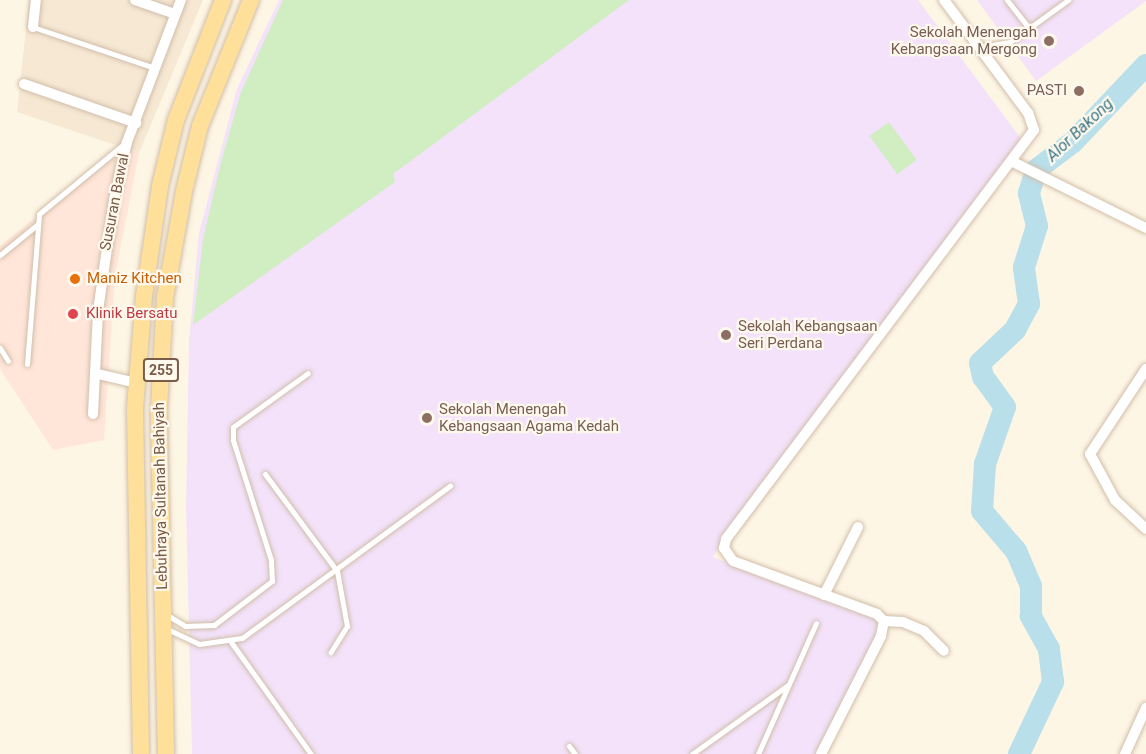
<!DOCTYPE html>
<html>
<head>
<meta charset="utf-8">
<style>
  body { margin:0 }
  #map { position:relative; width:1146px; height:754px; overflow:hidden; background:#fef6e5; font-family:Roboto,sans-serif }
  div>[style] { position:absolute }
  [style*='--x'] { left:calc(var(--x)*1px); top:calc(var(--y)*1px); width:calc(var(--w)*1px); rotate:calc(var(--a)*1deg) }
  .residential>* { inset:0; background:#f6e8d3 }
  .commercial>* { inset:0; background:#ffe6d8 }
  .education>* { inset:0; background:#f3e2fa }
  .green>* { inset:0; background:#d1edc2; transform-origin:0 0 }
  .river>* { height:22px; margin:-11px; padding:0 11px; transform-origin:11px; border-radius:11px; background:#b8dfea }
  .roads { filter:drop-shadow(0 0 2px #d1beaa) drop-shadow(0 0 2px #d1beaa) }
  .lane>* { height:5px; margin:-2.5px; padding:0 2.5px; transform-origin:2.5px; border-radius:2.5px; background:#fff }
  .street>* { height:10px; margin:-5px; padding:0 5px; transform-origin:5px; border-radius:5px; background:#fff }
  .primary>* { height:16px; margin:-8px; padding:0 8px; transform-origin:8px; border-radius:8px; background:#ffe09b }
  .dots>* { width:16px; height:16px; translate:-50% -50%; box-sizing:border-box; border:3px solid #fff9ed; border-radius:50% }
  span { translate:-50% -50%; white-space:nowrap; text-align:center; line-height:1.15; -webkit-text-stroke:4.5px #fff9ed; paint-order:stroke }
  .shield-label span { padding:2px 4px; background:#fff9ed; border:2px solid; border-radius:4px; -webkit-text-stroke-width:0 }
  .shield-label { font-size:14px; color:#795c48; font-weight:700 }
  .education-label { font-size:15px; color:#785e54 }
  .right { translate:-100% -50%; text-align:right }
  .left { translate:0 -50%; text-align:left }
  .street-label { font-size:15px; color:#795c48 }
  .food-label { font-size:15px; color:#c56008 }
  .health-label { font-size:15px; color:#be3a42 }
  .water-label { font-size:16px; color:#3c7787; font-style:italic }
</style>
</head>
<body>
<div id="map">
  <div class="residential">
    <div style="clip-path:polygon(29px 0,203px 0,139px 153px,17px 112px)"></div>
  </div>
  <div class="commercial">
    <div style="clip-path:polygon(123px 147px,139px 153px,115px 276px,104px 440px,53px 450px,0 369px,0 246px)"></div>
  </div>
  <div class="education">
    <div style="clip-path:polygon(279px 0,918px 0,1028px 148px,752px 495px,713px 557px,883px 622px,824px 754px,192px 754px,186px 507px,189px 341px,199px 233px,237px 89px)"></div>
    <div style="clip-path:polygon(977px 0,1146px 0,1146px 1px,1036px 81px)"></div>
  </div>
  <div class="green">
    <div style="clip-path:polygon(283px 0,629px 0,393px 174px,395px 182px,193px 325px,203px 239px,221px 162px,241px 92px)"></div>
    <div style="left:889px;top:122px;width:47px;height:24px;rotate:54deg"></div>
  </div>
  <div class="river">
    <div style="--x:1019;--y:754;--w:80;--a:-64.7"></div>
    <div style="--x:1053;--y:682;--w:33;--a:-97"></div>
    <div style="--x:1049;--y:649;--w:38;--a:-119"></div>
    <div style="--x:1031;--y:616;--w:30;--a:-90"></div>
    <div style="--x:1031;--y:586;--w:38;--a:-113"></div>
    <div style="--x:1016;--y:551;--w:52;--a:-130.4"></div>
    <div style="--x:982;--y:511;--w:47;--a:-86.3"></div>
    <div style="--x:985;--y:464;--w:60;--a:-70.7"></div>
    <div style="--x:1005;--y:407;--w:37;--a:-126"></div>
    <div style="--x:983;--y:377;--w:14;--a:-102"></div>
    <div style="--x:980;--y:363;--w:48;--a:-43.3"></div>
    <div style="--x:1015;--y:330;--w:30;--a:-62"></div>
    <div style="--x:1029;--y:304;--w:37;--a:-98"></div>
    <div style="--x:1024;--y:267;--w:43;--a:-72.4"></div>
    <div style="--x:1037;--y:226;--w:34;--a:-104"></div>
    <div style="--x:1029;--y:193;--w:24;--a:-73"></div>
    <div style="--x:1036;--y:170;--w:46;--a:-37.1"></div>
    <div style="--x:1073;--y:142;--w:106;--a:-46.5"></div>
  </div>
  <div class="roads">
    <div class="lane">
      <div style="--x:1007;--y:0;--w:36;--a:52"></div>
      <div style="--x:33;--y:27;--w:129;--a:18.6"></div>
      <div style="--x:981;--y:47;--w:29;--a:-10"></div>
      <div style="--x:1010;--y:42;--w:72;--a:-35.9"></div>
      <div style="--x:0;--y:255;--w:49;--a:-39.2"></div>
      <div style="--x:0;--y:348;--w:15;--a:58"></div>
      <div style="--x:27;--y:364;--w:150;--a:-85.4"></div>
      <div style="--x:39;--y:214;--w:112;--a:-39.5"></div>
      <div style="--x:265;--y:474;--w:121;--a:53.4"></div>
      <div style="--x:337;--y:571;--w:56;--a:79.7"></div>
      <div style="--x:347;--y:626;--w:31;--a:122"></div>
      <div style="--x:167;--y:615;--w:21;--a:31"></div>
      <div style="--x:185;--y:626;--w:29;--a:-2"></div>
      <div style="--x:214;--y:625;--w:73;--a:-37.2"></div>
      <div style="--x:272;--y:581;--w:21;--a:-93"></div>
      <div style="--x:271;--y:560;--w:126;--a:-107.6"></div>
      <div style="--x:233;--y:440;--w:13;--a:-90"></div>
      <div style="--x:233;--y:427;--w:92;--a:-35.8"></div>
      <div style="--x:167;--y:629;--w:35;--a:25"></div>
      <div style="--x:199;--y:644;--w:43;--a:-7.9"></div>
      <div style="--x:242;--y:638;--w:258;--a:-36.2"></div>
      <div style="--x:231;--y:642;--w:138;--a:54.5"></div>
      <div style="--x:569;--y:746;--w:10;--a:53"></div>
      <div style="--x:692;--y:754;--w:118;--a:-35.7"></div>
      <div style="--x:758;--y:754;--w:143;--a:-66.1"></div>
    </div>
    <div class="street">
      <div style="--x:135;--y:0;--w:42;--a:19.3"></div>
      <div style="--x:33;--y:27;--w:27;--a:-84"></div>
      <div style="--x:24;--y:84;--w:119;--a:19.2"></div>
      <div style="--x:1011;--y:161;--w:151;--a:26.4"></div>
      <div style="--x:1146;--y:369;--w:102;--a:123.4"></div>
      <div style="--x:1090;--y:454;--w:52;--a:61.5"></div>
      <div style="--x:1115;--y:500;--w:42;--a:43.1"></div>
      <div style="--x:98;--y:374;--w:39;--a:13"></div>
      <div style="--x:93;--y:414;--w:103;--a:-87.2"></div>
      <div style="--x:98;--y:311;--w:112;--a:-81.8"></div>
      <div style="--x:114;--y:200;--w:59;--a:-77.4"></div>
      <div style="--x:127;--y:142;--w:152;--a:-69.2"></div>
      <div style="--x:824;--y:595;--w:76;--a:-63.4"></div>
      <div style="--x:884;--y:621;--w:19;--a:3"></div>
      <div style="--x:903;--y:622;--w:23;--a:23"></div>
      <div style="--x:924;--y:631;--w:28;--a:45"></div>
      <div style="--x:821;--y:754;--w:132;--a:-63"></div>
      <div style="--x:881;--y:636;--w:15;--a:-79"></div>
      <div style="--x:884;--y:621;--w:10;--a:-135"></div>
      <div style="--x:877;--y:614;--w:153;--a:-159.8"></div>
      <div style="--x:733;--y:561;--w:16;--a:-125"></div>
      <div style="--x:724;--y:548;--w:9;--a:-77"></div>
      <div style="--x:726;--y:539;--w:512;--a:-53.02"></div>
      <div style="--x:1034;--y:130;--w:18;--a:-109"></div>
      <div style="--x:1028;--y:113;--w:141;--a:-126.6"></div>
      <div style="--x:1125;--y:754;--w:51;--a:-65.5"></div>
    </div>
    <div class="primary">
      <div style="--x:141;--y:754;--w:346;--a:-91"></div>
      <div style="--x:135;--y:408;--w:112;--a:-85.4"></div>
      <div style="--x:144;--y:296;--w:111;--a:-81.7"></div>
      <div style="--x:160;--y:186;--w:68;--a:-76.4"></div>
      <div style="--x:176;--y:120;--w:129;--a:-68.6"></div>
      <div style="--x:166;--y:754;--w:346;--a:-91.2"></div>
      <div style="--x:159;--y:408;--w:110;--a:-86.9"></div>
      <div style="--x:165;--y:298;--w:109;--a:-79.9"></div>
      <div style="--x:184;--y:191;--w:67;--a:-76.2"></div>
      <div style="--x:200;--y:126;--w:136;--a:-68"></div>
    </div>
  </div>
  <div class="dots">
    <div style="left:1049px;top:41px;background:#8d6e63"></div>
    <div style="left:1079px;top:91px;background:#8d6e63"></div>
    <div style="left:75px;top:279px;background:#e8710a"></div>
    <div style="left:73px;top:314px;background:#e0444e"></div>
    <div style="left:726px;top:335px;background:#8d6e63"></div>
    <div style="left:427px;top:418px;background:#8d6e63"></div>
  </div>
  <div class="shield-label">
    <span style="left:161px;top:370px">255</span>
  </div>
  <div class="education-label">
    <span class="right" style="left:1037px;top:41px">Sekolah Menengah<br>Kebangsaan Mergong</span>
    <span class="right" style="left:1067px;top:91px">PASTI</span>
    <span class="left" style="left:738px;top:335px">Sekolah Kebangsaan<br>Seri Perdana</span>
    <span class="left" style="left:439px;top:418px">Sekolah Menengah<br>Kebangsaan Agama Kedah</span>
  </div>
  <div class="street-label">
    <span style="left:115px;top:202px;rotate:-79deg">Susuran Bawal</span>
    <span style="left:161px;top:496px;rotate:-91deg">Lebuhraya Sultanah Bahiyah</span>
  </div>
  <div class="food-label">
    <span class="left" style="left:87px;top:279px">Maniz Kitchen</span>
  </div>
  <div class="health-label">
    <span class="left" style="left:86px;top:314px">Klinik Bersatu</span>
  </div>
  <div class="water-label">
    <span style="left:1080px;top:130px;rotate:-43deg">Alor Bakong</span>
  </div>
</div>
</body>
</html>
